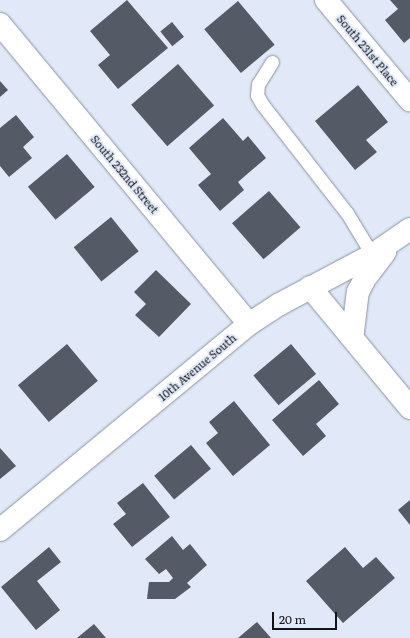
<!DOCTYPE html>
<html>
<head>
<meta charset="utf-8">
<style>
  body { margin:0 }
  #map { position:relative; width:410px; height:638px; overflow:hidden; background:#e1e8f7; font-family:Literata,serif }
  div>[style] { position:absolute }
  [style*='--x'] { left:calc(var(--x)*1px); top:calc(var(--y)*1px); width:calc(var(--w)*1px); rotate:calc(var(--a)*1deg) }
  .building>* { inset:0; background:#555a67; transform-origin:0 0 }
  .roads { filter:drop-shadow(0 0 1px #8c92a0) drop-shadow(0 0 1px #8c92a0) }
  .lane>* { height:13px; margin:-6.5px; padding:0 6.5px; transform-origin:6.5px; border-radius:6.5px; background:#fff }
  .street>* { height:22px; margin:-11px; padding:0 11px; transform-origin:11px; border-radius:11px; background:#fff }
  span { translate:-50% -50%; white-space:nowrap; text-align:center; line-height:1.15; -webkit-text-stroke:4px #e1e8f7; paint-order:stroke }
  .street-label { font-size:11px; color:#111318 }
  .scale { position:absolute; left:272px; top:612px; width:65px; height:18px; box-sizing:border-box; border:2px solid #111318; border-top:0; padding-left:5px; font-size:12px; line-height:14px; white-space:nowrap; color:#111318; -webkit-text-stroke:3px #e1e8f7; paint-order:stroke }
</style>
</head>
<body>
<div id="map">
  <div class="building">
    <div style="clip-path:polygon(127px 0,168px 48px,118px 89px,98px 65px,110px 55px,90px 31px)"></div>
    <div style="clip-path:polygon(390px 0,410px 0,410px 38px,404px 43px,385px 20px,398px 9px)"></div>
    <div style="left:238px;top:1px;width:57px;height:44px;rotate:50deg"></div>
    <div style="left:172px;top:22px;width:19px;height:15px;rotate:51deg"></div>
    <div style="left:178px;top:64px;width:55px;height:62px;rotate:49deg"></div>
    <div style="clip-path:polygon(0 81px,8px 90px,0 97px)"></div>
    <div style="clip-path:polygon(358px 85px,388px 122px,366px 140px,377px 152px,355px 170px,315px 121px)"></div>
    <div style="clip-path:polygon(16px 115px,34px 137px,23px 147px,32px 158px,9px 177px,0 166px,0 128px)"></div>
    <div style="clip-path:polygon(223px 118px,243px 141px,248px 136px,266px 158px,238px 182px,244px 190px,220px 211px,198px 185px,211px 174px,189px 148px)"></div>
    <div style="left:67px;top:154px;width:43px;height:51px;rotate:50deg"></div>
    <div style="left:269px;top:191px;width:48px;height:49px;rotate:49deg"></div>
    <div style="left:111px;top:217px;width:44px;height:48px;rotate:51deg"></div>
    <div style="clip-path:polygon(156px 270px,191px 304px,159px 337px,135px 315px,146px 304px,134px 292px)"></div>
    <div style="left:67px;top:344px;width:48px;height:64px;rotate:50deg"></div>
    <div style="left:291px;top:344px;width:39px;height:49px;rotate:50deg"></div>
    <div style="clip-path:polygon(319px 380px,339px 404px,316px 424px,326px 436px,303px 456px,272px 420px)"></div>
    <div style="clip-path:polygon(234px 401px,270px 445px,233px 476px,206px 443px,218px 433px,209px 422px)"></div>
    <div style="left:191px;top:445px;width:31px;height:48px;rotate:50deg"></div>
    <div style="clip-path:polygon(0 448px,16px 466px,0 479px)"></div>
    <div style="clip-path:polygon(143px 483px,170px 517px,132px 547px,113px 524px,126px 514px,117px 503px)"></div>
    <div style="clip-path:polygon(410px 500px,410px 525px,398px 510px)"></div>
    <div style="clip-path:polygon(172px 536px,183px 550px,190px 544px,207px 565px,187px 583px,191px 587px,175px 599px,147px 599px,149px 582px,169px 582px,173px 578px,166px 569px,159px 574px,145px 559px)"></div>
    <div style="clip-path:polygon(49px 547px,61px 562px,37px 581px,60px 610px,36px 630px,1px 587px)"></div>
    <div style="clip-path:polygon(345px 547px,363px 568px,376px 557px,395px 578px,343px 623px,306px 581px)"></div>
    <div style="clip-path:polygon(257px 622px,271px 638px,238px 638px)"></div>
    <div style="clip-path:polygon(94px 624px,106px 638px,77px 638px)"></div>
  </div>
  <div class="roads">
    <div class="lane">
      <div style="--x:272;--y:62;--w:26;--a:122"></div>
      <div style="--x:258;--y:84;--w:11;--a:95"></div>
      <div style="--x:257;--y:95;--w:10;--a:61"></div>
      <div style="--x:262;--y:104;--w:138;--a:52.1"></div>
      <div style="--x:347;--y:213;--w:56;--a:58.9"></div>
    </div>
    <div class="street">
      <div style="--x:326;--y:0;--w:131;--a:50"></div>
      <div style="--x:0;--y:24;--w:390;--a:50.3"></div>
      <div style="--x:310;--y:287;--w:157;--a:50.4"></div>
      <div style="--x:349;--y:334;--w:5;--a:-37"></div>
      <div style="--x:353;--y:331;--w:39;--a:-83"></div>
      <div style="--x:358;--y:292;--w:13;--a:-63"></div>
      <div style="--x:364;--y:280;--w:35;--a:-53"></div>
      <div style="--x:0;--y:530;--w:323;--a:-39.6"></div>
      <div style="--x:249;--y:324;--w:37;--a:-33"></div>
      <div style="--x:280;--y:304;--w:104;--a:-28"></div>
      <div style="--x:372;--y:255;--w:46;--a:-34.4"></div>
    </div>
  </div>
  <div class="street-label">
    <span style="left:368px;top:50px;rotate:50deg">South 231st Place</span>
    <span style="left:125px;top:174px;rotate:50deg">South 232nd Street</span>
    <span style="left:197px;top:367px;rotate:-40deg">10th Avenue South</span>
  </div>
  <div class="scale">20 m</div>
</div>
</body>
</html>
